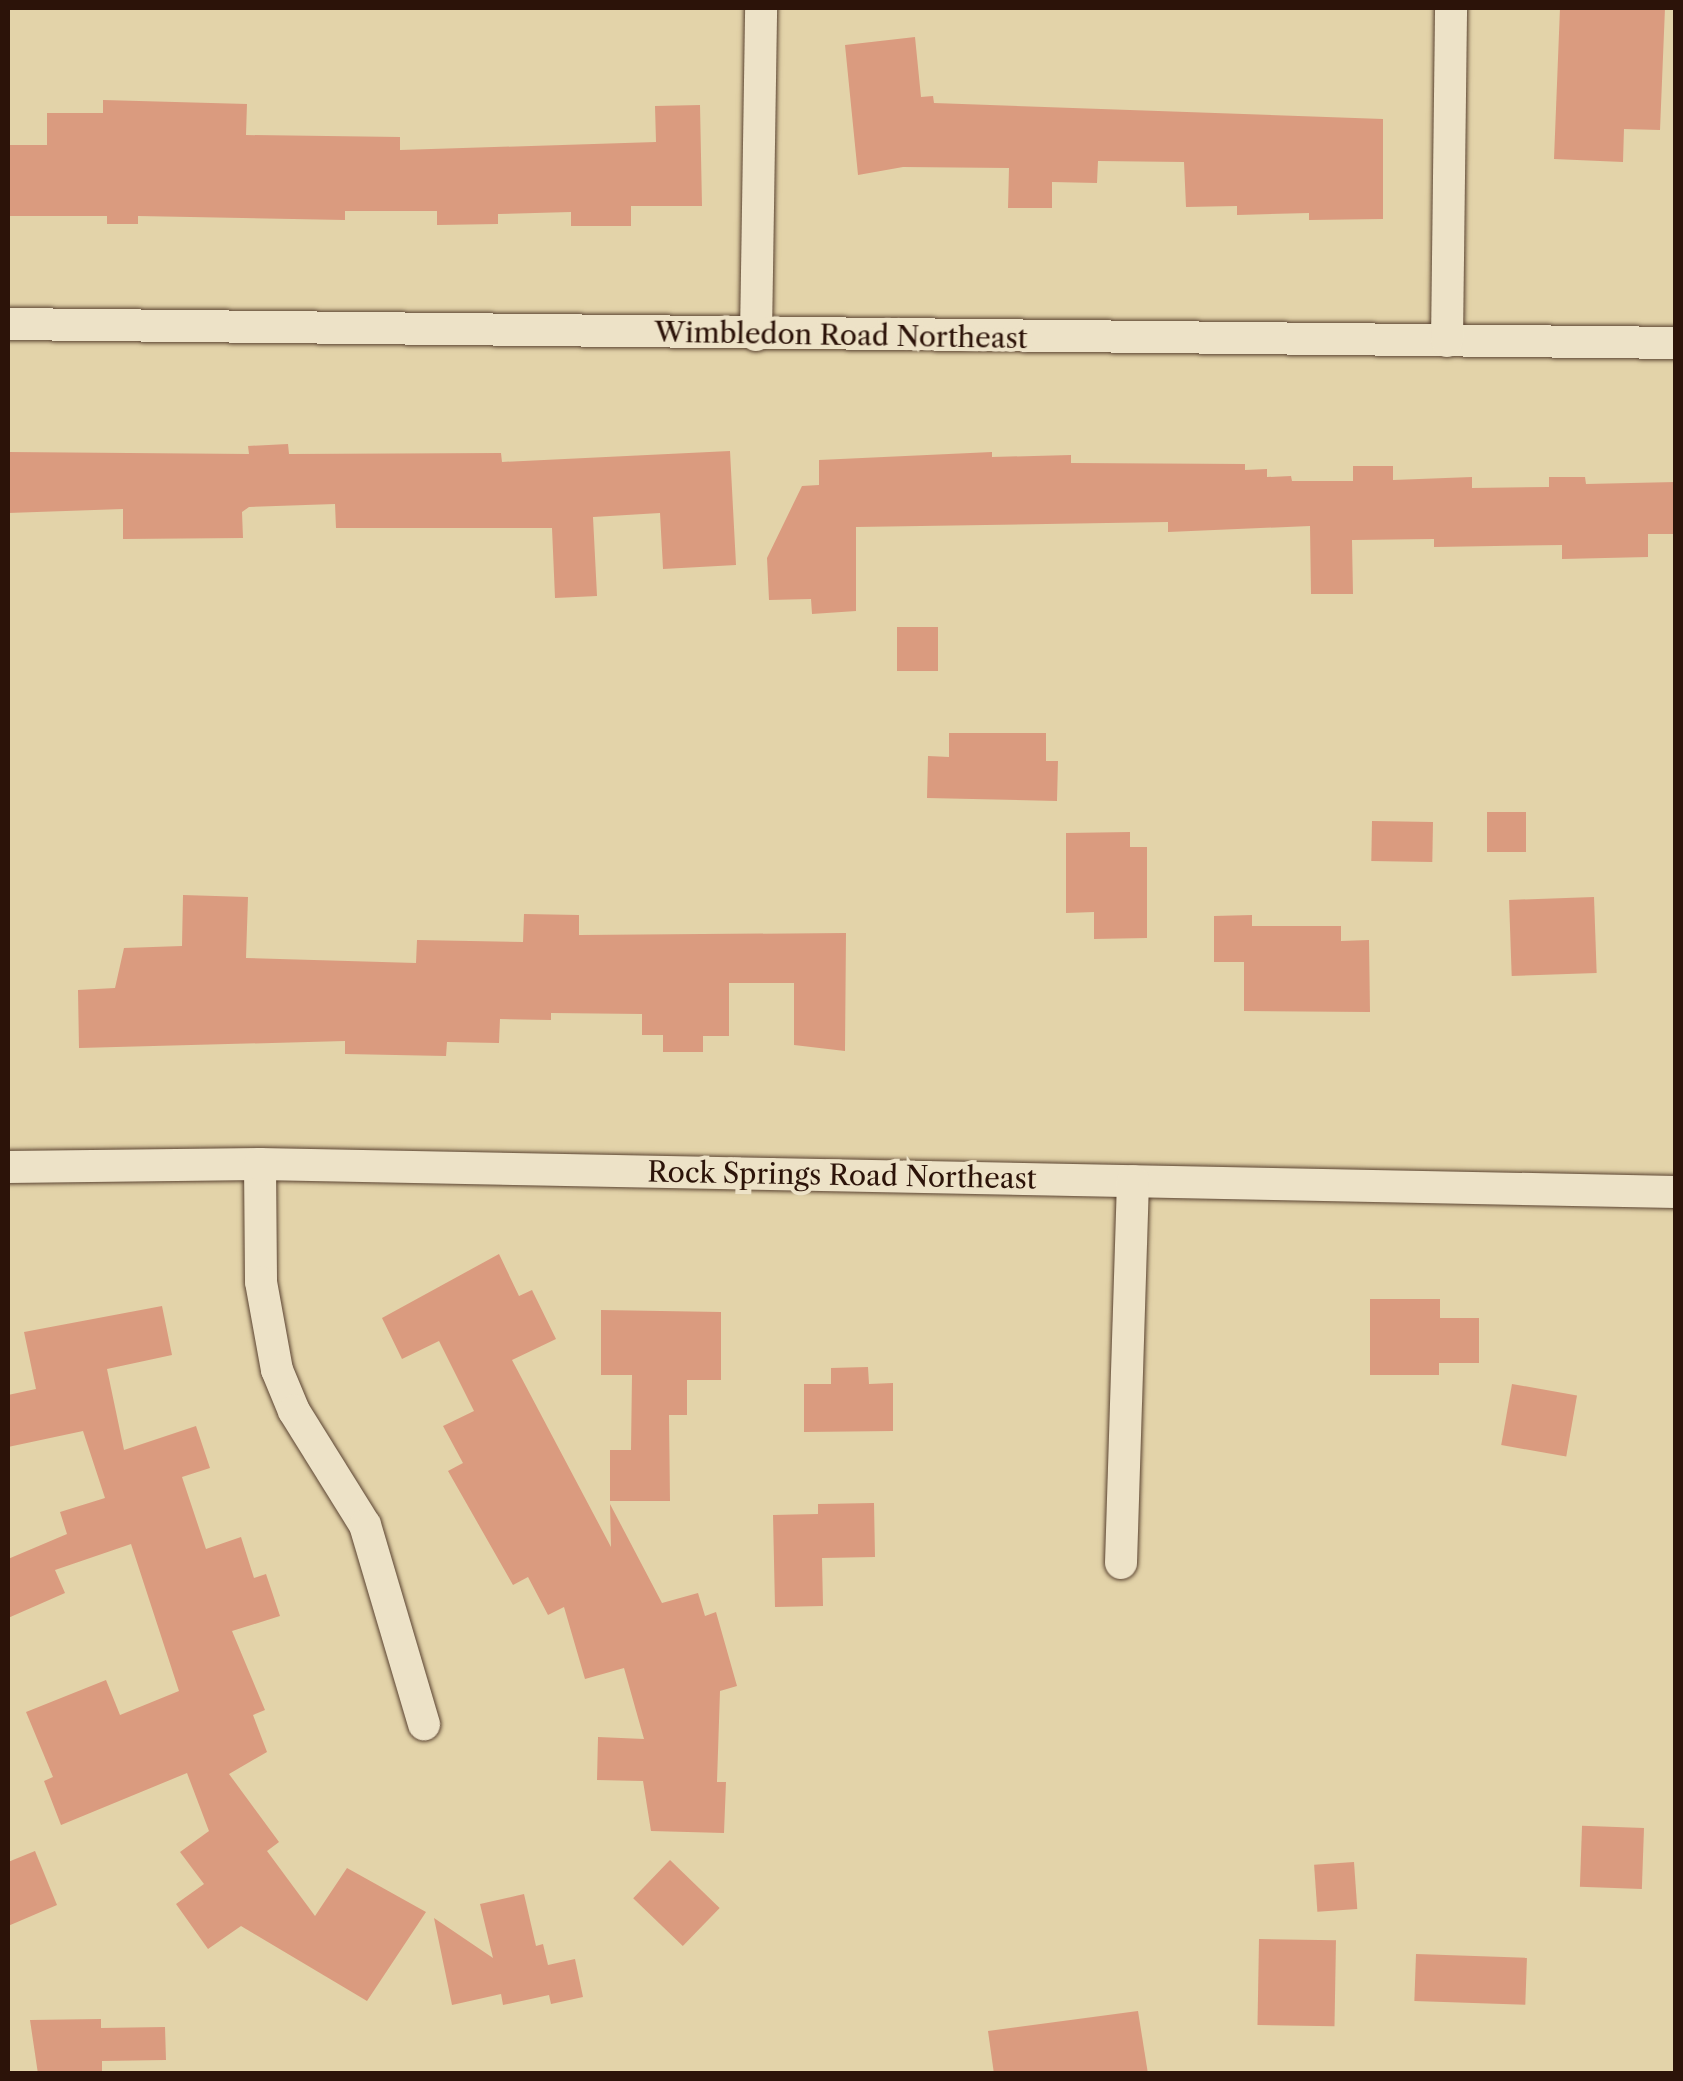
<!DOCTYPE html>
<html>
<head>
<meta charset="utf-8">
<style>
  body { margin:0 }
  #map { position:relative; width:1683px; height:2081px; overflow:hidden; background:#e3d3a9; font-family:"Libre Caslon Text",serif }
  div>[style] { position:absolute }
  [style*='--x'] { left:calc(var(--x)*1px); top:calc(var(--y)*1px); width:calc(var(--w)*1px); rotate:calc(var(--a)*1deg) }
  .building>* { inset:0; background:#da9b7f; transform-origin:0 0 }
  .roads { filter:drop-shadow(0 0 2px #5a4331) drop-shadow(0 0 2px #5a4331) }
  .minor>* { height:32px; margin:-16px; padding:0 16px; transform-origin:16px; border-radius:16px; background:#ede2c7 }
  span { translate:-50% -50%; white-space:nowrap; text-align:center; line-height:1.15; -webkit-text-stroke:8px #ede2c7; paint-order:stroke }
  .street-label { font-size:28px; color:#2c1309 }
  .frame { position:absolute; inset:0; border:10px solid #2c1309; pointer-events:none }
</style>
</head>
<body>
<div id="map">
  <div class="building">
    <div style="clip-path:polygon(1560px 8px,1665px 8px,1660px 130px,1624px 129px,1623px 162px,1554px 159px)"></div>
    <div style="clip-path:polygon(915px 37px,921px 97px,933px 96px,934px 103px,1383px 119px,1383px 219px,1309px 220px,1309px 213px,1237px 215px,1237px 206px,1186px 207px,1184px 162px,1098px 161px,1097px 183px,1052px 182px,1052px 208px,1008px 208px,1009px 168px,903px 167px,858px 175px,845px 45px)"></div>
    <div style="clip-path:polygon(103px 100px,247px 104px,246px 135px,400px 137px,400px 150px,656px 142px,655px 106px,700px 105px,702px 206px,631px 206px,631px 226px,571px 226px,571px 212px,498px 214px,498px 224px,437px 225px,437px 211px,345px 211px,345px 220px,138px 216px,138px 224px,107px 224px,107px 216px,8px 216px,8px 145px,47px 145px,47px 113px,103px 113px)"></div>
    <div style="clip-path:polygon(288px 444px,289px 454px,501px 453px,502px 462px,730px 451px,736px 565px,663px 569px,660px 513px,593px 517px,597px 596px,555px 598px,552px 528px,336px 528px,335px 504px,249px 507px,242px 512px,243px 538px,123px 539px,123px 509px,8px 513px,8px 452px,249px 454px,248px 446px)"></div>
    <div style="clip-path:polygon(992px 452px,992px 457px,1071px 455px,1071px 463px,1245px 464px,1245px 470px,1267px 469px,1267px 477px,1291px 476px,1292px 481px,1353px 481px,1353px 466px,1393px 466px,1393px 480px,1472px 477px,1472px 488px,1549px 487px,1549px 477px,1585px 477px,1586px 484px,1676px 482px,1676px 534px,1648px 534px,1648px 557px,1562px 559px,1562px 545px,1434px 547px,1434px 539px,1352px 540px,1353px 594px,1311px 594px,1310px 526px,1168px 532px,1168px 522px,856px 527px,856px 611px,812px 614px,811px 599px,769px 600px,767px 558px,802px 486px,819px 485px,819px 460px)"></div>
    <div style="left:897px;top:627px;width:41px;height:44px"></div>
    <div style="clip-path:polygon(949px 733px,1046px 733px,1046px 761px,1058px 761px,1057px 801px,927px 798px,928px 756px,949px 757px)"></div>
    <div style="left:1487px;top:812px;width:39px;height:40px"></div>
    <div style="left:1372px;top:821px;width:61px;height:40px;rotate:1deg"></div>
    <div style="clip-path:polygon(1130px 832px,1130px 847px,1147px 847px,1147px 938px,1094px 939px,1094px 912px,1066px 913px,1066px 833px)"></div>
    <div style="clip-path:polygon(183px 895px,248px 897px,246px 958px,416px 963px,417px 940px,523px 942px,524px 914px,579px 915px,579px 935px,846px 933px,845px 1051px,794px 1045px,794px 983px,729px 983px,729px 1036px,703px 1036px,703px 1052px,663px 1052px,663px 1035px,642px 1035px,642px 1014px,551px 1013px,551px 1020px,500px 1019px,499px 1043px,447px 1042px,446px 1056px,345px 1054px,345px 1041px,79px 1048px,78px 990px,115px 988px,124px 948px,182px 946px)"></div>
    <div style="left:1594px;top:897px;width:76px;height:85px;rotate:88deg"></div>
    <div style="clip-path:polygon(1252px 915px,1252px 926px,1341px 926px,1341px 941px,1369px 940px,1370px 1012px,1244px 1011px,1244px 962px,1214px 962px,1214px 916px)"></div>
    <div style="clip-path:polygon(499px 1254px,519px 1296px,532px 1290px,556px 1339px,512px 1360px,611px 1547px,610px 1504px,662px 1603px,698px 1593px,705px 1616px,716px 1612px,737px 1686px,720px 1691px,717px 1782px,726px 1782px,724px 1833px,651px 1831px,643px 1781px,597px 1780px,598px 1737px,644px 1739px,624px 1668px,585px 1679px,564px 1607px,548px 1615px,528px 1577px,513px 1585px,448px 1471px,463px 1463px,443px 1426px,474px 1411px,439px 1341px,402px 1359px,382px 1318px)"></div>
    <div style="clip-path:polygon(1370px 1299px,1440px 1299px,1440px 1318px,1479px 1318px,1479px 1363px,1439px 1363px,1439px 1375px,1370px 1375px)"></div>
    <div style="clip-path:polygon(162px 1306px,172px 1355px,107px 1369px,124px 1450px,196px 1426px,210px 1468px,182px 1477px,206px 1549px,241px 1537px,254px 1578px,266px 1574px,280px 1616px,232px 1631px,265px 1710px,253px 1715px,267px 1752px,229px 1774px,279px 1842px,267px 1851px,315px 1916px,347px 1868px,426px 1912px,367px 2001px,241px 1926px,208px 1949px,176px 1904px,204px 1884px,180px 1852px,209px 1831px,187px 1773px,61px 1825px,44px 1781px,53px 1777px,26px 1712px,106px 1680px,120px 1715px,179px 1691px,131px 1544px,55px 1570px,65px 1593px,8px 1618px,8px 1559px,67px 1534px,60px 1512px,105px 1498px,83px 1431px,8px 1447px,8px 1395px,36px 1389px,24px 1332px)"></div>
    <div style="clip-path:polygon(601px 1310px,721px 1312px,721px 1380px,687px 1380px,687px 1415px,669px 1415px,670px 1501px,610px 1501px,610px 1450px,631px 1450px,632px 1375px,601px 1375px)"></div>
    <div style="clip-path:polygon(868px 1367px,869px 1384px,893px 1383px,893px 1431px,804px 1432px,804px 1384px,831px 1384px,831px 1368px)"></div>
    <div style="left:1512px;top:1384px;width:66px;height:62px;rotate:10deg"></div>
    <div style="clip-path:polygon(874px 1503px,875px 1557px,822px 1558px,823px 1606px,775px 1607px,773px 1515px,818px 1514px,818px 1504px)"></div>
    <div style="left:1644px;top:1828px;width:61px;height:62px;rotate:92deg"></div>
    <div style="clip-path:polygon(35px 1851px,57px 1905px,8px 1926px,8px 1862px)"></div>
    <div style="left:670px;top:1860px;width:69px;height:53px;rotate:44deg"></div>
    <div style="left:1354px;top:1862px;width:47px;height:40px;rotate:86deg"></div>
    <div style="clip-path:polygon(524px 1894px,536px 1946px,543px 1944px,548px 1965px,575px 1959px,583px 1997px,551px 2004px,549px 1995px,503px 2005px,501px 1994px,452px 2005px,434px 1918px,493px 1958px,480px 1904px)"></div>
    <div style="left:1259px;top:1939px;width:77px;height:86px;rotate:1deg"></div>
    <div style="left:1416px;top:1954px;width:111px;height:47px;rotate:2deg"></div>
    <div style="clip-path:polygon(1138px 2011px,1148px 2074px,994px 2074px,988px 2031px)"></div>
    <div style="clip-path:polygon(101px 2019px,101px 2028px,165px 2027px,166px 2060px,102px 2061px,102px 2071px,38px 2074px,30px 2020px)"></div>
  </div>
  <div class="roads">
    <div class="minor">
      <div style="--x:8;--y:324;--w:1668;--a:0.65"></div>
      <div style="--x:756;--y:335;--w:327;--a:-89.1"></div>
      <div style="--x:1447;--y:341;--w:333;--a:-89.3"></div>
      <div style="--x:260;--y:1164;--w:118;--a:89.5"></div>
      <div style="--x:261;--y:1282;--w:89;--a:79.7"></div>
      <div style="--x:277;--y:1370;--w:44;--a:67.5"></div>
      <div style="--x:294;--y:1411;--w:134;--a:58.1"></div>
      <div style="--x:365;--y:1525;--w:208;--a:73.5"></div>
      <div style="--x:8;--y:1167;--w:252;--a:-0.7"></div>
      <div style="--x:260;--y:1164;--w:1416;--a:1.13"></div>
      <div style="--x:1121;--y:1563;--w:382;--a:-88.2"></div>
    </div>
  </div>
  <div class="street-label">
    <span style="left:841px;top:335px;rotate:1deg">Wimbledon Road Northeast</span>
    <span style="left:842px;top:1175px;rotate:1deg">Rock Springs Road Northeast</span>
  </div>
  <div class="frame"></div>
</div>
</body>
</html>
